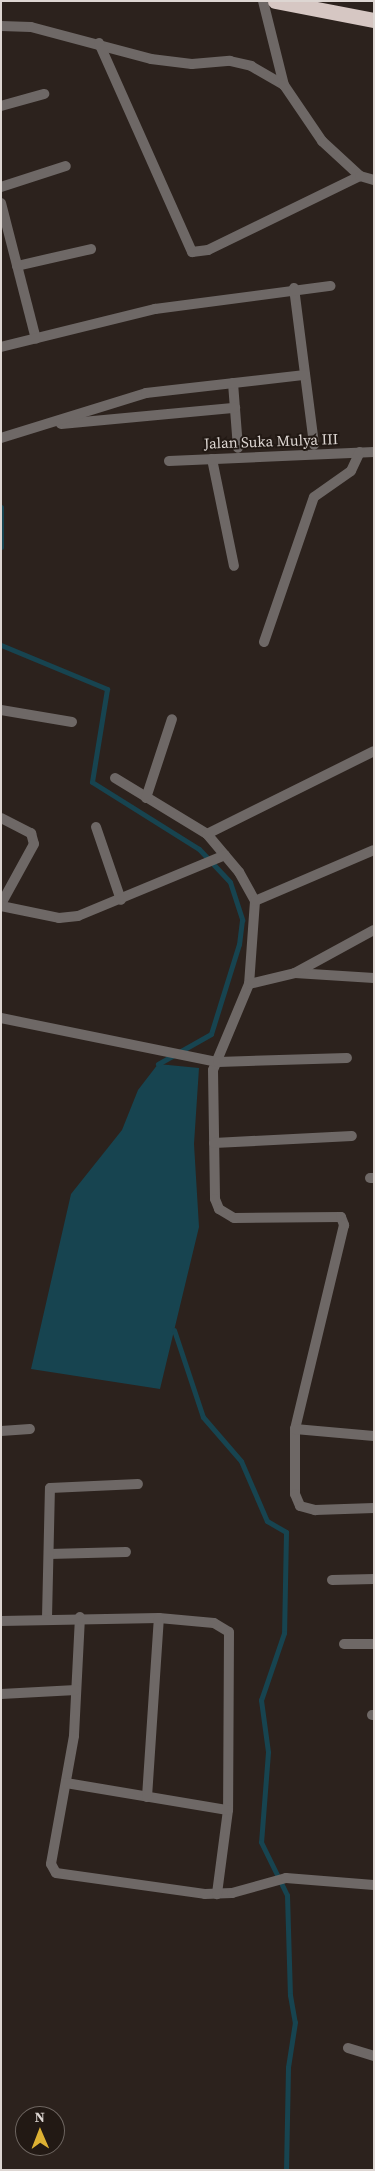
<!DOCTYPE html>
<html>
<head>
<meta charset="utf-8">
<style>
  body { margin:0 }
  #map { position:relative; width:375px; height:2171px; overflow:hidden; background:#2c221d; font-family:"Source Serif 4",serif }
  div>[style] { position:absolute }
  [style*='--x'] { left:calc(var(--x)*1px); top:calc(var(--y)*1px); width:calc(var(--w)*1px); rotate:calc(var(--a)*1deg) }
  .water>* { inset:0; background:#174450 }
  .stream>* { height:5px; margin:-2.5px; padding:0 2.5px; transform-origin:2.5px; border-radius:2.5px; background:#174450 }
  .minor>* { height:10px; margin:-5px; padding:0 5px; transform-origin:5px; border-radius:5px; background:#6e6866 }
  .tertiary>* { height:10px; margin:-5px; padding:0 5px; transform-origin:5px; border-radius:5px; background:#6e6866 }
  .motorway>* { height:15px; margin:-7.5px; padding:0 7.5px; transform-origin:7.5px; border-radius:7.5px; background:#d6c7c3 }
  span { translate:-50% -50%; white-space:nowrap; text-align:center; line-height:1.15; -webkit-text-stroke:4px #221914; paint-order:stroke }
  .street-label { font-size:15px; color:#ddd6d2 }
  .frame { position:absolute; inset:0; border:2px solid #ddd6d2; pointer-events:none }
  .north { position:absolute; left:15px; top:2106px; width:50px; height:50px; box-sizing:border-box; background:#221914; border:1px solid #6d6560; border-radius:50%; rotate:359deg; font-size:14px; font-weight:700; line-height:20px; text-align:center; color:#ddd6d2 }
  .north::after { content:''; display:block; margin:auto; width:18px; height:22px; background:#ddb133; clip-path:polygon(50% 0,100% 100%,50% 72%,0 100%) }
</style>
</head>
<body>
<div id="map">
  <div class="water">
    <div style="clip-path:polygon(158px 1064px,199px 1068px,194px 1144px,199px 1227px,160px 1389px,31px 1369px,71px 1194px,122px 1130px,138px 1090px)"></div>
  </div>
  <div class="stream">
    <div style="--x:1;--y:507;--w:40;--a:90"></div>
    <div style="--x:1;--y:645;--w:115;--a:22.5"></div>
    <div style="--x:107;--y:689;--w:94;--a:99.2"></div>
    <div style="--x:92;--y:782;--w:126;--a:32.1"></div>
    <div style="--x:199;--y:849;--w:45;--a:46.8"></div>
    <div style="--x:230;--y:882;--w:40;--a:72"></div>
    <div style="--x:242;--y:920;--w:24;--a:97"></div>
    <div style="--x:239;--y:944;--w:94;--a:107.3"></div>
    <div style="--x:211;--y:1034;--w:61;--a:150.5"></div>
    <div style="--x:174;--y:1330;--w:92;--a:71.6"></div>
    <div style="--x:203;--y:1417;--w:58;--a:49.2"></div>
    <div style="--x:241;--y:1461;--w:65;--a:66.6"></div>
    <div style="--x:267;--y:1521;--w:22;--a:30"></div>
    <div style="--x:286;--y:1532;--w:101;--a:91.1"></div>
    <div style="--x:284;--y:1633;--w:71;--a:108.9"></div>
    <div style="--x:261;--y:1700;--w:52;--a:82.3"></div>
    <div style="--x:268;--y:1752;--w:90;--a:94.4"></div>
    <div style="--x:261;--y:1842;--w:59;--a:63.9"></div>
    <div style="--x:287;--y:1895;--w:100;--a:88.3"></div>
    <div style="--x:290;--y:1995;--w:27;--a:80"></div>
    <div style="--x:295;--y:2022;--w:46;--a:98.8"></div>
    <div style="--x:288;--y:2067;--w:103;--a:91.1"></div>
  </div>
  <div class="minor">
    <div style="--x:1;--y:26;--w:30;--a:2"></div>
    <div style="--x:31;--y:27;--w:124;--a:14.9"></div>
    <div style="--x:151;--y:59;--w:41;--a:7"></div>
    <div style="--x:192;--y:64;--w:38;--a:-5"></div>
    <div style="--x:230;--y:61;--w:22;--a:13"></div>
    <div style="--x:251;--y:66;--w:38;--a:30"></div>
    <div style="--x:99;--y:43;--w:229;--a:66"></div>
    <div style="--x:192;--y:252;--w:16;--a:-7"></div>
    <div style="--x:208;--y:250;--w:169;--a:-26"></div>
    <div style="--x:1;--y:106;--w:45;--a:-15.6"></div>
    <div style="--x:1;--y:187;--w:68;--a:-17.9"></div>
    <div style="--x:1;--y:203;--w:140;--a:75.6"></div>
    <div style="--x:17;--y:266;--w:76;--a:-12.9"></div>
    <div style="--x:294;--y:288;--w:158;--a:82.7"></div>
    <div style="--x:1;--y:347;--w:159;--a:-13.9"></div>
    <div style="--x:155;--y:309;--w:177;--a:-7.5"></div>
    <div style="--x:233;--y:383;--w:65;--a:85.6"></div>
    <div style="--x:61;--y:424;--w:175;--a:-5.3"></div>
    <div style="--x:1;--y:438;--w:152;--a:-17.2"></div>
    <div style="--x:146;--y:393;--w:160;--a:-6.5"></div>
    <div style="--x:212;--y:459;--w:109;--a:78.4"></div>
    <div style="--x:169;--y:461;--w:205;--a:-2.5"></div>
    <div style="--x:264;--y:642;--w:153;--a:-71"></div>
    <div style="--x:314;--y:497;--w:45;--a:-35.1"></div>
    <div style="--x:351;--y:471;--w:21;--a:-65"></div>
    <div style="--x:1;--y:710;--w:72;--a:9.6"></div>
    <div style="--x:115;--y:778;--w:108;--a:31.3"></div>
    <div style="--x:207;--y:834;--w:50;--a:49.9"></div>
    <div style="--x:239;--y:872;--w:33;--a:61"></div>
    <div style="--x:255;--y:901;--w:83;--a:94.1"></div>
    <div style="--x:249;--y:984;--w:93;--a:112.7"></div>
    <div style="--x:213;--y:1070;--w:129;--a:89.1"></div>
    <div style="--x:215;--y:1199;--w:11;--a:68"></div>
    <div style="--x:219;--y:1209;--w:17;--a:31"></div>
    <div style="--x:234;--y:1218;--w:107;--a:-0.5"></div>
    <div style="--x:341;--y:1217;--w:9;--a:69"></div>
    <div style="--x:344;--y:1225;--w:210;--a:103.5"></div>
    <div style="--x:295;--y:1429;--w:65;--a:90"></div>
    <div style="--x:295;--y:1494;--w:13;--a:67"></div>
    <div style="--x:300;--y:1506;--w:16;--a:15"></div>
    <div style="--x:315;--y:1510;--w:59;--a:-1.9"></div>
    <div style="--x:146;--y:798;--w:83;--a:-71.8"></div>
    <div style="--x:1;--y:818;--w:34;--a:27"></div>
    <div style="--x:31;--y:833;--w:11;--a:75"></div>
    <div style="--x:34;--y:844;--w:68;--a:118.8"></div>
    <div style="--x:96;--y:827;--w:77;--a:71.1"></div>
    <div style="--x:207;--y:834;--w:186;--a:-26.4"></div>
    <div style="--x:255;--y:901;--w:129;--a:-23.2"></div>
    <div style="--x:1;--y:906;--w:59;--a:11.7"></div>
    <div style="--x:59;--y:918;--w:19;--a:-6"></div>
    <div style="--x:78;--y:916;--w:159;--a:-22.5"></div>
    <div style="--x:295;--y:973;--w:79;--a:3.6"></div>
    <div style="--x:249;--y:984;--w:47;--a:-13.4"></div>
    <div style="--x:295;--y:973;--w:90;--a:-28.6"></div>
    <div style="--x:1;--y:1018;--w:221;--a:11.5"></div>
    <div style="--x:218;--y:1062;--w:129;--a:-1.8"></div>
    <div style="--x:214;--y:1143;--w:138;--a:-2.9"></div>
    <div style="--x:370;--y:1178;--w:4;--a:0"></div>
    <div style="--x:295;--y:1429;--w:79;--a:5.1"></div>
    <div style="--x:1;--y:1431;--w:29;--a:-4"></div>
    <div style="--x:49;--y:1554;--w:77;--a:-1.5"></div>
    <div style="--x:332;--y:1580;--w:42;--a:-1.4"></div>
    <div style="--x:80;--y:1617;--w:119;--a:92.9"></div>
    <div style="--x:74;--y:1736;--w:130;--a:100.2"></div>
    <div style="--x:51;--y:1864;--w:10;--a:61"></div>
    <div style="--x:56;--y:1873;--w:150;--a:8"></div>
    <div style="--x:205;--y:1894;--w:27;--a:-2"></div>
    <div style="--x:232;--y:1893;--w:56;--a:-15.5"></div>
    <div style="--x:286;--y:1878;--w:88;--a:4.5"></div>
    <div style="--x:47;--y:1618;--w:130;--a:-88.7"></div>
    <div style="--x:50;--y:1488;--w:88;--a:-2.6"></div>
    <div style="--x:1;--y:1621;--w:158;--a:-1.1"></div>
    <div style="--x:159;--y:1618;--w:55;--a:5.2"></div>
    <div style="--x:214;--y:1623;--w:17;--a:31"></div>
    <div style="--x:229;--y:1632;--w:178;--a:90.3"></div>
    <div style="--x:228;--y:1810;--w:85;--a:97.5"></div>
    <div style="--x:344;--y:1644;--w:30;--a:0"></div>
    <div style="--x:1;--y:1694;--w:75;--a:-3.1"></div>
    <div style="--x:372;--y:1715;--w:2;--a:0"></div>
    <div style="--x:66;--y:1783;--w:164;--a:9.5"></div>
    <div style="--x:147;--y:1797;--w:179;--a:-86.2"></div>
    <div style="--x:348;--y:2048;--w:27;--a:17"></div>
  </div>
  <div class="tertiary">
    <div style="--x:263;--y:1;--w:87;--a:76"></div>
    <div style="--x:284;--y:85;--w:68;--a:55.8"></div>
    <div style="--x:322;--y:141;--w:52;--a:42.6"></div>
    <div style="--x:360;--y:176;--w:15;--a:16"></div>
  </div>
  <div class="motorway">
    <div style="--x:275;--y:1;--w:101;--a:10.9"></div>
  </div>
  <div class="street-label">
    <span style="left:271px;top:441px;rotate:-2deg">Jalan Suka Mulya III</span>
  </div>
  <div class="frame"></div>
  <div class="north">N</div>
</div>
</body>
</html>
